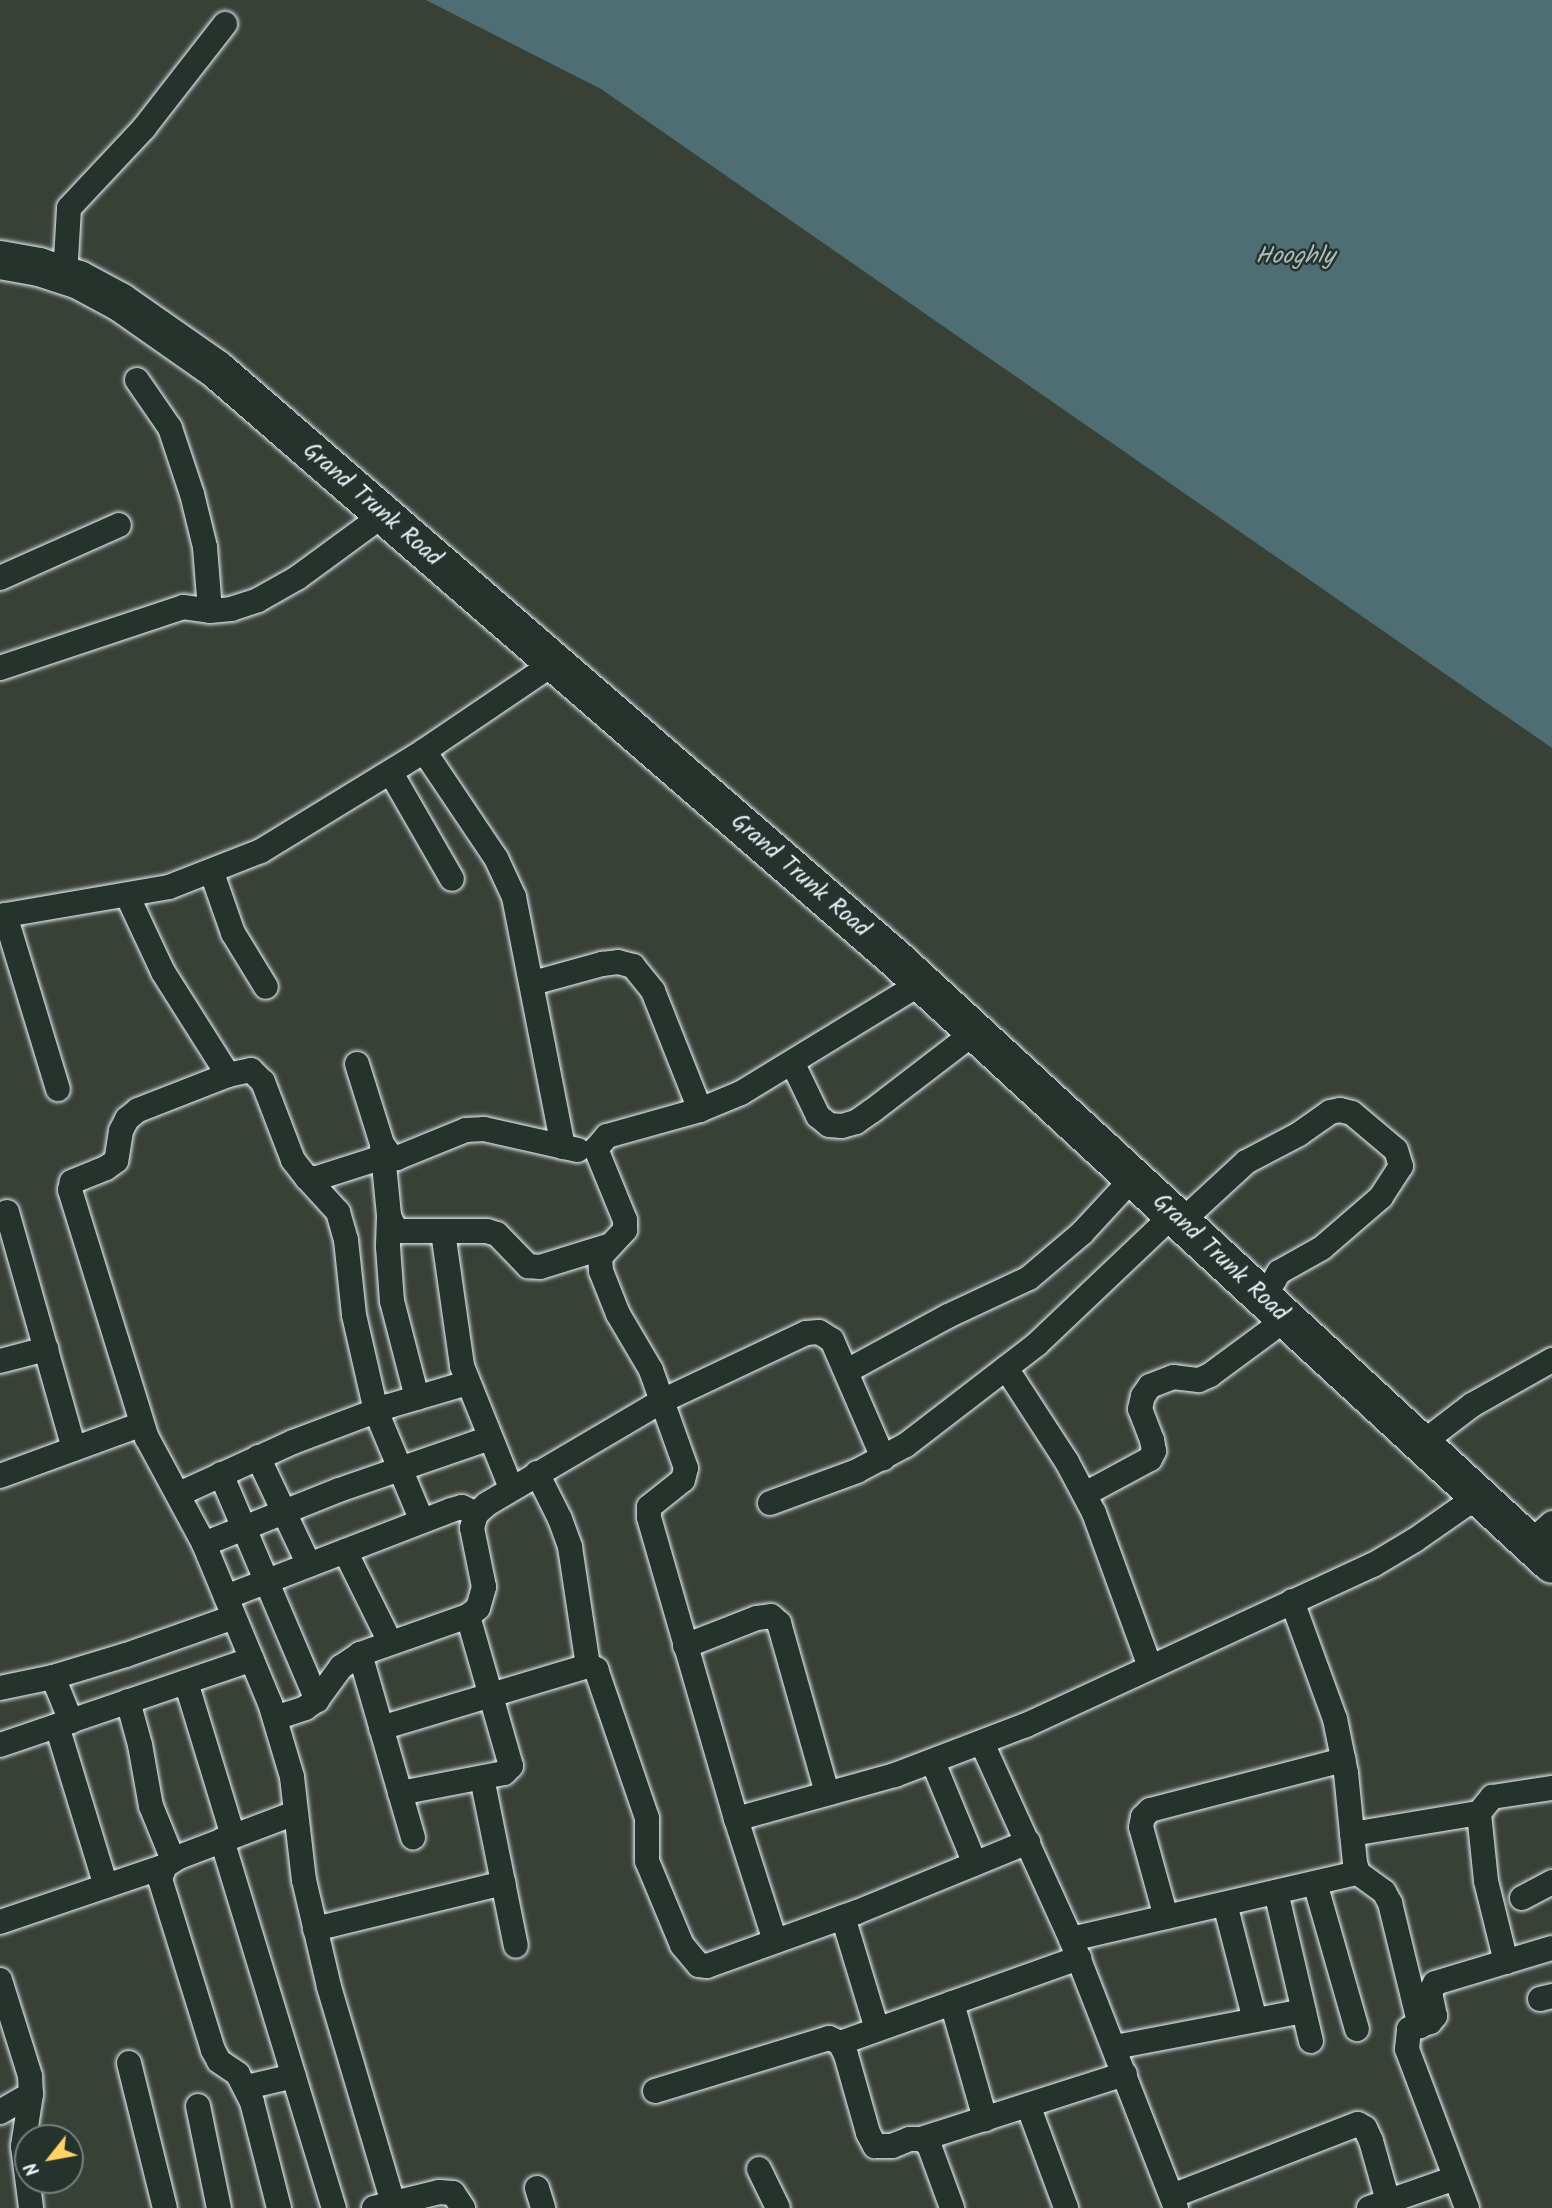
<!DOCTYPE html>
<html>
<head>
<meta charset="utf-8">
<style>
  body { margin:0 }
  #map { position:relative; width:1552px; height:2208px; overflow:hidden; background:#394137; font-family:Kalam,sans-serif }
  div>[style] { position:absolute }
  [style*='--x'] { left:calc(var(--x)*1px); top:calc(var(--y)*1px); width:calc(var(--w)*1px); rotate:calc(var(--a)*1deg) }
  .water>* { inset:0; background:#4e6e74 }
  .roads { filter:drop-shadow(0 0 2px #e8f1f8) drop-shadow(0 0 2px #e8f1f8) }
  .street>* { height:24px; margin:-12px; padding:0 12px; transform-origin:12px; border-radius:12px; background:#26332d }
  .primary>* { height:38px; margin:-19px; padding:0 19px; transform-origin:19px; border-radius:19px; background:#26332d }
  span { translate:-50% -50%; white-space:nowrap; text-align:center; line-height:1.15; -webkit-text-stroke:5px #26332d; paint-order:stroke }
  .street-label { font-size:23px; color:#e8f1f8 }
  .water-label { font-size:24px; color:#aabdc3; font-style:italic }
  .north { position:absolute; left:14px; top:2124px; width:70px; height:70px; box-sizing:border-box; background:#26332d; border:2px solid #747f7e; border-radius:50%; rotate:239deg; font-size:19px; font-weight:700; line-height:28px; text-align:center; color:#e8f1f8 }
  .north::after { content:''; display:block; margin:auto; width:24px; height:32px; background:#ffd166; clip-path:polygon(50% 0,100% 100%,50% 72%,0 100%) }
</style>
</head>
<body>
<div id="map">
  <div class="water">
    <div style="clip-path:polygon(426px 0,1552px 0,1552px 748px,601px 89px)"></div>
  </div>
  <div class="roads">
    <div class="street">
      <div style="--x:65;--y:276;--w:68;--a:-86.6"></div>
      <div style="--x:69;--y:208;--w:110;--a:-46.8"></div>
      <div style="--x:144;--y:128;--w:132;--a:-52.1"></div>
      <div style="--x:137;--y:380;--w:58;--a:55.5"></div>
      <div style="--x:170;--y:428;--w:70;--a:71.6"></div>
      <div style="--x:192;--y:494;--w:55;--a:76.2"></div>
      <div style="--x:205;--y:547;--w:64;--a:85.5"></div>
      <div style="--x:0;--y:578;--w:130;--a:-24"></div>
      <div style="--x:0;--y:668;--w:193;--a:-18.4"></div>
      <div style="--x:183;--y:607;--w:27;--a:8"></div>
      <div style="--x:210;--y:611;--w:21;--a:-5"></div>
      <div style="--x:231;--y:609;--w:28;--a:-18"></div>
      <div style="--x:258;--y:600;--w:45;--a:-29.4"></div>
      <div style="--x:297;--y:578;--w:107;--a:-36.2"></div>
      <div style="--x:424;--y:751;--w:129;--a:56.1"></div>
      <div style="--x:496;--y:858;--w:43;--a:65.2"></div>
      <div style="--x:514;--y:897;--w:255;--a:78.9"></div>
      <div style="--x:391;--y:773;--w:122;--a:60.1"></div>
      <div style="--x:212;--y:873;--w:64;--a:70.7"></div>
      <div style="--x:233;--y:933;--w:63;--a:58.6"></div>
      <div style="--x:127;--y:895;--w:85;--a:64.9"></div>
      <div style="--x:163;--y:972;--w:122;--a:57.7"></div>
      <div style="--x:5;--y:915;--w:182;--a:73.1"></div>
      <div style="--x:0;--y:916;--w:171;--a:-9.7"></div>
      <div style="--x:169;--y:887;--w:99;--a:-21.4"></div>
      <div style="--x:261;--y:851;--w:191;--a:-31.5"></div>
      <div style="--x:424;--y:751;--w:157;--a:-34.1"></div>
      <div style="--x:533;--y:983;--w:72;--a:-15.4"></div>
      <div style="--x:602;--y:964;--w:16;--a:-7"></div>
      <div style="--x:618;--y:962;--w:16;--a:15"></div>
      <div style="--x:633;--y:966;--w:32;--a:51"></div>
      <div style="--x:653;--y:991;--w:128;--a:68.4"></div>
      <div style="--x:357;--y:1064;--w:84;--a:72.6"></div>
      <div style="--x:382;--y:1144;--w:14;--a:54"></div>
      <div style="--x:390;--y:1155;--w:8;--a:23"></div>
      <div style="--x:397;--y:1158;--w:74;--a:-22.1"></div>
      <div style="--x:466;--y:1130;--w:18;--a:-3"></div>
      <div style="--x:484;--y:1129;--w:96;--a:12.6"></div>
      <div style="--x:793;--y:1064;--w:58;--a:64.3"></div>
      <div style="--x:818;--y:1116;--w:14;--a:39"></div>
      <div style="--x:829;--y:1125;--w:13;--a:4"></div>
      <div style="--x:842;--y:1126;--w:15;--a:-16"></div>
      <div style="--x:856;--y:1122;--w:19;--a:-35"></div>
      <div style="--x:872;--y:1111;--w:130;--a:-37.5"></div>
      <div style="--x:382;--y:1144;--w:72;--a:84.4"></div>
      <div style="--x:389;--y:1216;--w:12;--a:66"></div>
      <div style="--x:394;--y:1227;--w:8;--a:30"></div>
      <div style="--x:401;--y:1231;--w:86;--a:0"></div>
      <div style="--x:487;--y:1231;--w:10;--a:17"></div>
      <div style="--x:497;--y:1234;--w:45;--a:45.9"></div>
      <div style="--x:528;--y:1266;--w:12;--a:5"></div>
      <div style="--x:540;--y:1267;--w:71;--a:-17.2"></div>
      <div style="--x:383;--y:1157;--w:69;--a:162.3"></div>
      <div style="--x:317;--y:1178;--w:10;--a:180"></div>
      <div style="--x:307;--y:1178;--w:23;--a:-128"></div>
      <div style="--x:293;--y:1160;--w:84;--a:-111"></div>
      <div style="--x:263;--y:1082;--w:17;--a:-135"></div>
      <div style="--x:251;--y:1070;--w:24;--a:168"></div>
      <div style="--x:228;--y:1075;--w:97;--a:158.7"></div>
      <div style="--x:138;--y:1110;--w:14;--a:141"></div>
      <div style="--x:127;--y:1119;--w:13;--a:117"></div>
      <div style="--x:121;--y:1131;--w:30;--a:99"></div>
      <div style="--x:116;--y:1161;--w:12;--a:145"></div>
      <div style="--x:106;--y:1168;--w:37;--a:158"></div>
      <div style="--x:72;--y:1182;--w:8;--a:104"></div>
      <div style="--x:70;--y:1190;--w:260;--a:72.8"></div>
      <div style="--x:147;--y:1438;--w:120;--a:61.7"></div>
      <div style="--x:204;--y:1544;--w:172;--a:67.5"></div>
      <div style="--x:270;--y:1703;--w:77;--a:73.4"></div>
      <div style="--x:292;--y:1777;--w:104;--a:83.4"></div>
      <div style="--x:304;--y:1880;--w:110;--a:76.8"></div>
      <div style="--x:329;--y:1987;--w:225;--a:73.5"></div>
      <div style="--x:307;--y:1178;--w:46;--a:47.6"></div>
      <div style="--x:338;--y:1212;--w:29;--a:74"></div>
      <div style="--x:346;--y:1240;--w:75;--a:83.9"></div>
      <div style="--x:354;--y:1315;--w:98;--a:77.1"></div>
      <div style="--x:376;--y:1411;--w:119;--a:67.3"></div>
      <div style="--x:7;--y:1212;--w:246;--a:74.2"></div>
      <div style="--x:389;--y:1216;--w:31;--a:92"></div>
      <div style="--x:388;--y:1247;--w:54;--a:85.8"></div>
      <div style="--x:392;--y:1301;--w:100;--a:75.5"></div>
      <div style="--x:1181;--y:1222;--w:88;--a:-42.7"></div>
      <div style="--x:1246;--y:1162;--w:60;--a:-27.8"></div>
      <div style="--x:1299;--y:1134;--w:38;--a:-35"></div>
      <div style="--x:1330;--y:1112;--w:10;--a:-11"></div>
      <div style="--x:1340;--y:1110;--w:12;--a:14"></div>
      <div style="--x:1352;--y:1113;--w:57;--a:40.1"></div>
      <div style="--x:1396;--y:1150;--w:17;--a:73"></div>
      <div style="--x:1401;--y:1166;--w:37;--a:123"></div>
      <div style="--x:1381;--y:1197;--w:78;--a:139.2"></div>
      <div style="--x:1322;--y:1248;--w:49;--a:150.8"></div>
      <div style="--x:1279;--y:1272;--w:30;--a:120"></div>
      <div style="--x:443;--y:1232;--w:135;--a:81.9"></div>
      <div style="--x:462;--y:1366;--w:131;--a:68.1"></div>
      <div style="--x:0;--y:1361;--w:48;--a:-14.6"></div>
      <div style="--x:1006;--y:1368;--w:112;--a:57"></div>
      <div style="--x:1067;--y:1462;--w:58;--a:62.1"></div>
      <div style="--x:1094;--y:1513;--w:164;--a:70"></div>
      <div style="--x:847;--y:1371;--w:115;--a:-28.6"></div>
      <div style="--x:948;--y:1316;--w:89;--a:-25.1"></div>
      <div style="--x:1029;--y:1278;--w:70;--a:-40.3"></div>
      <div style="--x:1082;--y:1233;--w:75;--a:-47.2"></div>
      <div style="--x:1421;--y:1444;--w:64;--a:-37.4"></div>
      <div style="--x:1472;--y:1405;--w:92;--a:-29.4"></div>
      <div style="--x:258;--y:1457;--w:119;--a:64.7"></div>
      <div style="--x:537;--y:1473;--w:51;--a:63.4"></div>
      <div style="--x:560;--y:1519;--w:30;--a:70"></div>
      <div style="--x:570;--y:1547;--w:120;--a:81.4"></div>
      <div style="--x:221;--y:1474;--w:246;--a:67"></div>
      <div style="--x:0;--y:1476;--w:151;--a:-20.1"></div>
      <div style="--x:179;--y:1494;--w:125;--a:-24.5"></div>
      <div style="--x:293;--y:1442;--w:103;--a:-20.6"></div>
      <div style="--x:389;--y:1406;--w:81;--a:-16.4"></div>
      <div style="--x:1085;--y:1494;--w:74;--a:-28.3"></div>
      <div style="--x:1150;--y:1459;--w:9;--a:-63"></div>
      <div style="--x:1154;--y:1451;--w:11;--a:-100"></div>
      <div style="--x:1152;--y:1440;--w:33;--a:-111"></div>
      <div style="--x:1140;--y:1409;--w:13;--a:-77"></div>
      <div style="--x:1143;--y:1396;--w:12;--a:-55"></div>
      <div style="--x:1150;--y:1386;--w:25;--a:-21"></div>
      <div style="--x:1173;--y:1377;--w:26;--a:7"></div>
      <div style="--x:1199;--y:1380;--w:12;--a:-24"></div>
      <div style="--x:1210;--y:1375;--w:94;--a:-36.4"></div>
      <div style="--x:770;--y:1503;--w:93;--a:-20.2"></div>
      <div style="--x:857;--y:1471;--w:55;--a:-28"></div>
      <div style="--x:906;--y:1445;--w:165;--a:-37.6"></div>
      <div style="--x:1037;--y:1344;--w:187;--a:-43.5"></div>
      <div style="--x:1530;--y:1543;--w:30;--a:-42"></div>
      <div style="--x:204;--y:1544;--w:145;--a:-21.8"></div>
      <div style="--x:339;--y:1490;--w:160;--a:-19"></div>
      <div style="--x:345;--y:1551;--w:102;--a:63.7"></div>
      <div style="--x:226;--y:1597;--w:241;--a:-21.1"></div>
      <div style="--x:451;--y:1510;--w:11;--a:-15"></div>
      <div style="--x:462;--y:1507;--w:16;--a:27"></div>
      <div style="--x:1292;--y:1601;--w:126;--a:70"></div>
      <div style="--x:1335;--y:1719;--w:55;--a:78.5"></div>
      <div style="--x:1346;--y:1773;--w:90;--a:84.3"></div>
      <div style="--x:1355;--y:1863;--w:10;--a:73"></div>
      <div style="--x:1358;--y:1873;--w:32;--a:36"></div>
      <div style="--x:1384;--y:1892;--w:13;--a:61"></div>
      <div style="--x:1390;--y:1903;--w:127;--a:76.3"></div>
      <div style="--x:685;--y:1646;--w:77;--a:-21.3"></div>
      <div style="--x:757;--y:1618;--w:14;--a:-8"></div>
      <div style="--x:771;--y:1616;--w:11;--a:41"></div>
      <div style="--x:779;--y:1623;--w:177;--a:74.2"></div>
      <div style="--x:360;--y:1654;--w:191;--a:73.9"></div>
      <div style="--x:53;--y:1677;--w:48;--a:67.8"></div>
      <div style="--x:186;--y:1682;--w:161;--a:73"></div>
      <div style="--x:0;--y:1688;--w:54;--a:-11.7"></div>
      <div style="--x:53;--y:1677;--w:76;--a:-16.8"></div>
      <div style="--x:126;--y:1655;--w:114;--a:-19.4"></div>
      <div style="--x:128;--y:1701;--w:46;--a:74.7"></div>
      <div style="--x:140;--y:1745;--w:62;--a:79.8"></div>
      <div style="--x:151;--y:1806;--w:58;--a:67.8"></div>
      <div style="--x:275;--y:1718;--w:32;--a:-18"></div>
      <div style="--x:305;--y:1708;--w:14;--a:-34"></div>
      <div style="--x:317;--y:1700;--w:41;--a:-54"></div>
      <div style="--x:341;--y:1667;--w:23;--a:-34"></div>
      <div style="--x:360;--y:1654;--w:114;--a:-19.4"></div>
      <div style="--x:468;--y:1616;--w:13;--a:-39"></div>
      <div style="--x:478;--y:1608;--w:22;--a:-74"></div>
      <div style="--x:484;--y:1587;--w:60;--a:-101.5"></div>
      <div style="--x:472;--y:1528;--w:15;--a:-74"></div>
      <div style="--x:476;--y:1514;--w:15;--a:-42"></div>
      <div style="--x:487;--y:1504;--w:203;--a:-30.5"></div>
      <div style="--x:662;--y:1401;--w:159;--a:-25.3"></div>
      <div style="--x:806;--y:1333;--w:13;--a:-4"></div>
      <div style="--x:819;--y:1332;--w:15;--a:32"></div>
      <div style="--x:832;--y:1340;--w:129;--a:66.6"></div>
      <div style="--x:57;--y:1726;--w:167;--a:73"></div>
      <div style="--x:381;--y:1728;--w:216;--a:-16.7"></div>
      <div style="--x:588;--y:1666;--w:9;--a:21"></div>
      <div style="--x:596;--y:1669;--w:157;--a:71.1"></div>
      <div style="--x:647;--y:1818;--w:43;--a:90"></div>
      <div style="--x:647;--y:1861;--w:91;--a:67.4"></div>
      <div style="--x:682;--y:1945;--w:26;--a:50"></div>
      <div style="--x:699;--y:1965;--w:8;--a:7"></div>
      <div style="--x:707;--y:1966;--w:159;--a:-19.8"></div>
      <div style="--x:857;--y:1912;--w:185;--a:-22.3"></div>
      <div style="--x:982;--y:1743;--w:215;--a:65.6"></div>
      <div style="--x:1071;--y:1939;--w:289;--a:68.7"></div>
      <div style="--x:0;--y:1745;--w:266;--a:-18.8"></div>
      <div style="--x:933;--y:1762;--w:110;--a:67.6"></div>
      <div style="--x:482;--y:1778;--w:171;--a:78.6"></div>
      <div style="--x:400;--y:1793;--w:106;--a:-10.9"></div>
      <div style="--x:504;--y:1773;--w:10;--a:-45"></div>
      <div style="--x:511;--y:1766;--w:156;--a:-106"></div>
      <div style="--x:736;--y:1819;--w:165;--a:-15.5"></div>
      <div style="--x:895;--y:1775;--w:140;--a:-20.9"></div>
      <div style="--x:1026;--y:1725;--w:382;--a:-24.8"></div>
      <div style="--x:1373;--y:1565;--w:49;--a:-30.8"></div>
      <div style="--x:1415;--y:1540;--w:77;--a:-34.9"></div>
      <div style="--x:1352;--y:1834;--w:129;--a:-9.4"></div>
      <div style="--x:222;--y:1840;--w:385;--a:73.1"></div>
      <div style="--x:1315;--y:1883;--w:152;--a:74"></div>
      <div style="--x:1276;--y:1892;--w:153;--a:76.8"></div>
      <div style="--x:1522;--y:1898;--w:34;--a:-28"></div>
      <div style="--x:1225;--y:1904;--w:120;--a:75.5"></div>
      <div style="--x:843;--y:1917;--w:117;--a:73.1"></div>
      <div style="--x:1166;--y:1917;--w:93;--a:-105.5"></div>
      <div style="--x:1141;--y:1827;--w:10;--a:-79"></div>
      <div style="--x:1143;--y:1817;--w:10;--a:-45"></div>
      <div style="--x:1150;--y:1810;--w:200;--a:-14.5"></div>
      <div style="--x:0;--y:1922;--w:174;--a:-18.7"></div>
      <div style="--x:315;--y:1929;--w:194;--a:-13.7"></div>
      <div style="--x:1071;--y:1939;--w:294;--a:-13"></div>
      <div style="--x:775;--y:1941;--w:128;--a:-107.7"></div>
      <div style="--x:736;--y:1819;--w:314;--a:-106.1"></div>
      <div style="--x:649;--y:1517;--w:10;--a:-90"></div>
      <div style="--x:649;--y:1507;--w:43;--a:-38.5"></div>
      <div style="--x:683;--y:1480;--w:12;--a:-76"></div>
      <div style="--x:686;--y:1468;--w:104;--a:-109.7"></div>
      <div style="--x:651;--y:1370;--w:65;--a:-120.5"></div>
      <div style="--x:618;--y:1314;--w:46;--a:-111.6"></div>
      <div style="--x:601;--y:1271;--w:14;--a:-94"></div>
      <div style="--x:600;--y:1257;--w:37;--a:-47"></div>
      <div style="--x:625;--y:1230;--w:10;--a:-90"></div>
      <div style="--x:625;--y:1220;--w:77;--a:-112.2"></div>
      <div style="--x:596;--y:1149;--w:17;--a:-50"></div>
      <div style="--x:607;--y:1136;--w:97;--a:-15.6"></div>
      <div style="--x:700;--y:1110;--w:44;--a:-22.5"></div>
      <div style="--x:741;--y:1093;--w:211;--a:-31.4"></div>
      <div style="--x:1506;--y:1962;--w:83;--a:-103.9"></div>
      <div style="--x:1486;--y:1881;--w:68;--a:-95.9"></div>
      <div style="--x:1479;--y:1813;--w:21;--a:-51"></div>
      <div style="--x:1492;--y:1797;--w:61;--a:-8.5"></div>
      <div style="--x:0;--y:1980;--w:101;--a:72.6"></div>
      <div style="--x:30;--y:2076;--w:18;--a:87"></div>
      <div style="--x:31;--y:2094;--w:53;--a:98.7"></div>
      <div style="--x:23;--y:2146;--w:63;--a:82.6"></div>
      <div style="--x:1540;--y:1999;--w:12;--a:-14"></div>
      <div style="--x:952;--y:2003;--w:121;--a:74.1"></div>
      <div style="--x:840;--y:2043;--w:254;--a:-19.6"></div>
      <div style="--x:1115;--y:2047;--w:192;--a:-10.8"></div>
      <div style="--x:129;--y:2063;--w:149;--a:76.1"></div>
      <div style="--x:247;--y:2087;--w:48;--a:-13.2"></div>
      <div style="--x:655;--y:2091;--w:182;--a:-16.9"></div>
      <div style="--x:829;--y:2038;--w:12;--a:24"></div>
      <div style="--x:840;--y:2043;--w:13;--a:63"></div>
      <div style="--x:846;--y:2055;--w:81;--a:74.2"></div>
      <div style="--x:868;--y:2133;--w:15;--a:62"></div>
      <div style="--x:875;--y:2146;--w:17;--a:0"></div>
      <div style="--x:892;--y:2146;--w:18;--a:-22"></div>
      <div style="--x:909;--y:2139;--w:12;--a:0"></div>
      <div style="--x:921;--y:2139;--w:10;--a:37"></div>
      <div style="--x:929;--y:2145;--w:67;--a:69.9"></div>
      <div style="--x:1028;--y:2105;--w:110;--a:69.7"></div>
      <div style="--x:198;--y:2106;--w:104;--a:78.4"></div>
      <div style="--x:0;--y:2112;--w:36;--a:-30"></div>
      <div style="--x:921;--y:2139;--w:214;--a:-17.7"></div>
      <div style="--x:759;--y:2169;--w:43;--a:64"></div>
      <div style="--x:537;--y:2188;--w:21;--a:73"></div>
      <div style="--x:1172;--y:2196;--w:199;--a:-21.2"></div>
      <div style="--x:1358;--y:2124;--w:8;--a:30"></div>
      <div style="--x:1365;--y:2128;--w:14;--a:65"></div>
      <div style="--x:1371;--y:2141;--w:62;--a:74.2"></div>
      <div style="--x:279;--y:2208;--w:109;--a:-104.3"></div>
      <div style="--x:252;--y:2102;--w:31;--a:-117"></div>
      <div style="--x:238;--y:2074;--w:23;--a:-146"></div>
      <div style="--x:219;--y:2061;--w:13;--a:-119"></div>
      <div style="--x:213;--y:2050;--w:179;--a:-107.2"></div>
      <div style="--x:160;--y:1879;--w:14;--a:-69"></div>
      <div style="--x:165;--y:1866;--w:17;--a:-33"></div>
      <div style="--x:179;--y:1857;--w:124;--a:-20.8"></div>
      <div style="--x:374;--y:2208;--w:67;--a:-13.8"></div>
      <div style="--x:439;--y:2192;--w:14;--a:4"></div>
      <div style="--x:453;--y:2193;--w:18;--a:56"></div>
      <div style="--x:1369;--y:2208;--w:91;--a:-19.2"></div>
      <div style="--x:1467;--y:2208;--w:170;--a:-110.7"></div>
      <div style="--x:1407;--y:2049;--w:20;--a:-84"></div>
      <div style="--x:1409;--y:2029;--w:22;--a:-18"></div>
      <div style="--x:1430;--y:2022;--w:8;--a:-50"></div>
      <div style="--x:1435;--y:2016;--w:24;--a:-102"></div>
      <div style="--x:1430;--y:1993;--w:11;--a:-63"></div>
      <div style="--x:1435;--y:1983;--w:122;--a:-16.7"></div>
    </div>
    <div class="primary">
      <div style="--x:0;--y:260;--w:40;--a:10"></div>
      <div style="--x:39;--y:267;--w:42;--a:18"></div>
      <div style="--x:79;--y:280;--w:47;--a:28.2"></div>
      <div style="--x:120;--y:302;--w:118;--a:35"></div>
      <div style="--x:217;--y:370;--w:899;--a:40.94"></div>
      <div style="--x:896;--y:959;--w:892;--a:42.68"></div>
    </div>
  </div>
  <div class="street-label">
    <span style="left:372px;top:505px;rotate:41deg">Grand Trunk Road</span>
    <span style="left:800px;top:876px;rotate:41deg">Grand Trunk Road</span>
    <span style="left:1220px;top:1258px;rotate:43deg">Grand Trunk Road</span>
  </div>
  <div class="water-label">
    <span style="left:1295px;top:257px">Hooghly</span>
  </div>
  <div class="north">N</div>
</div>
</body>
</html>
